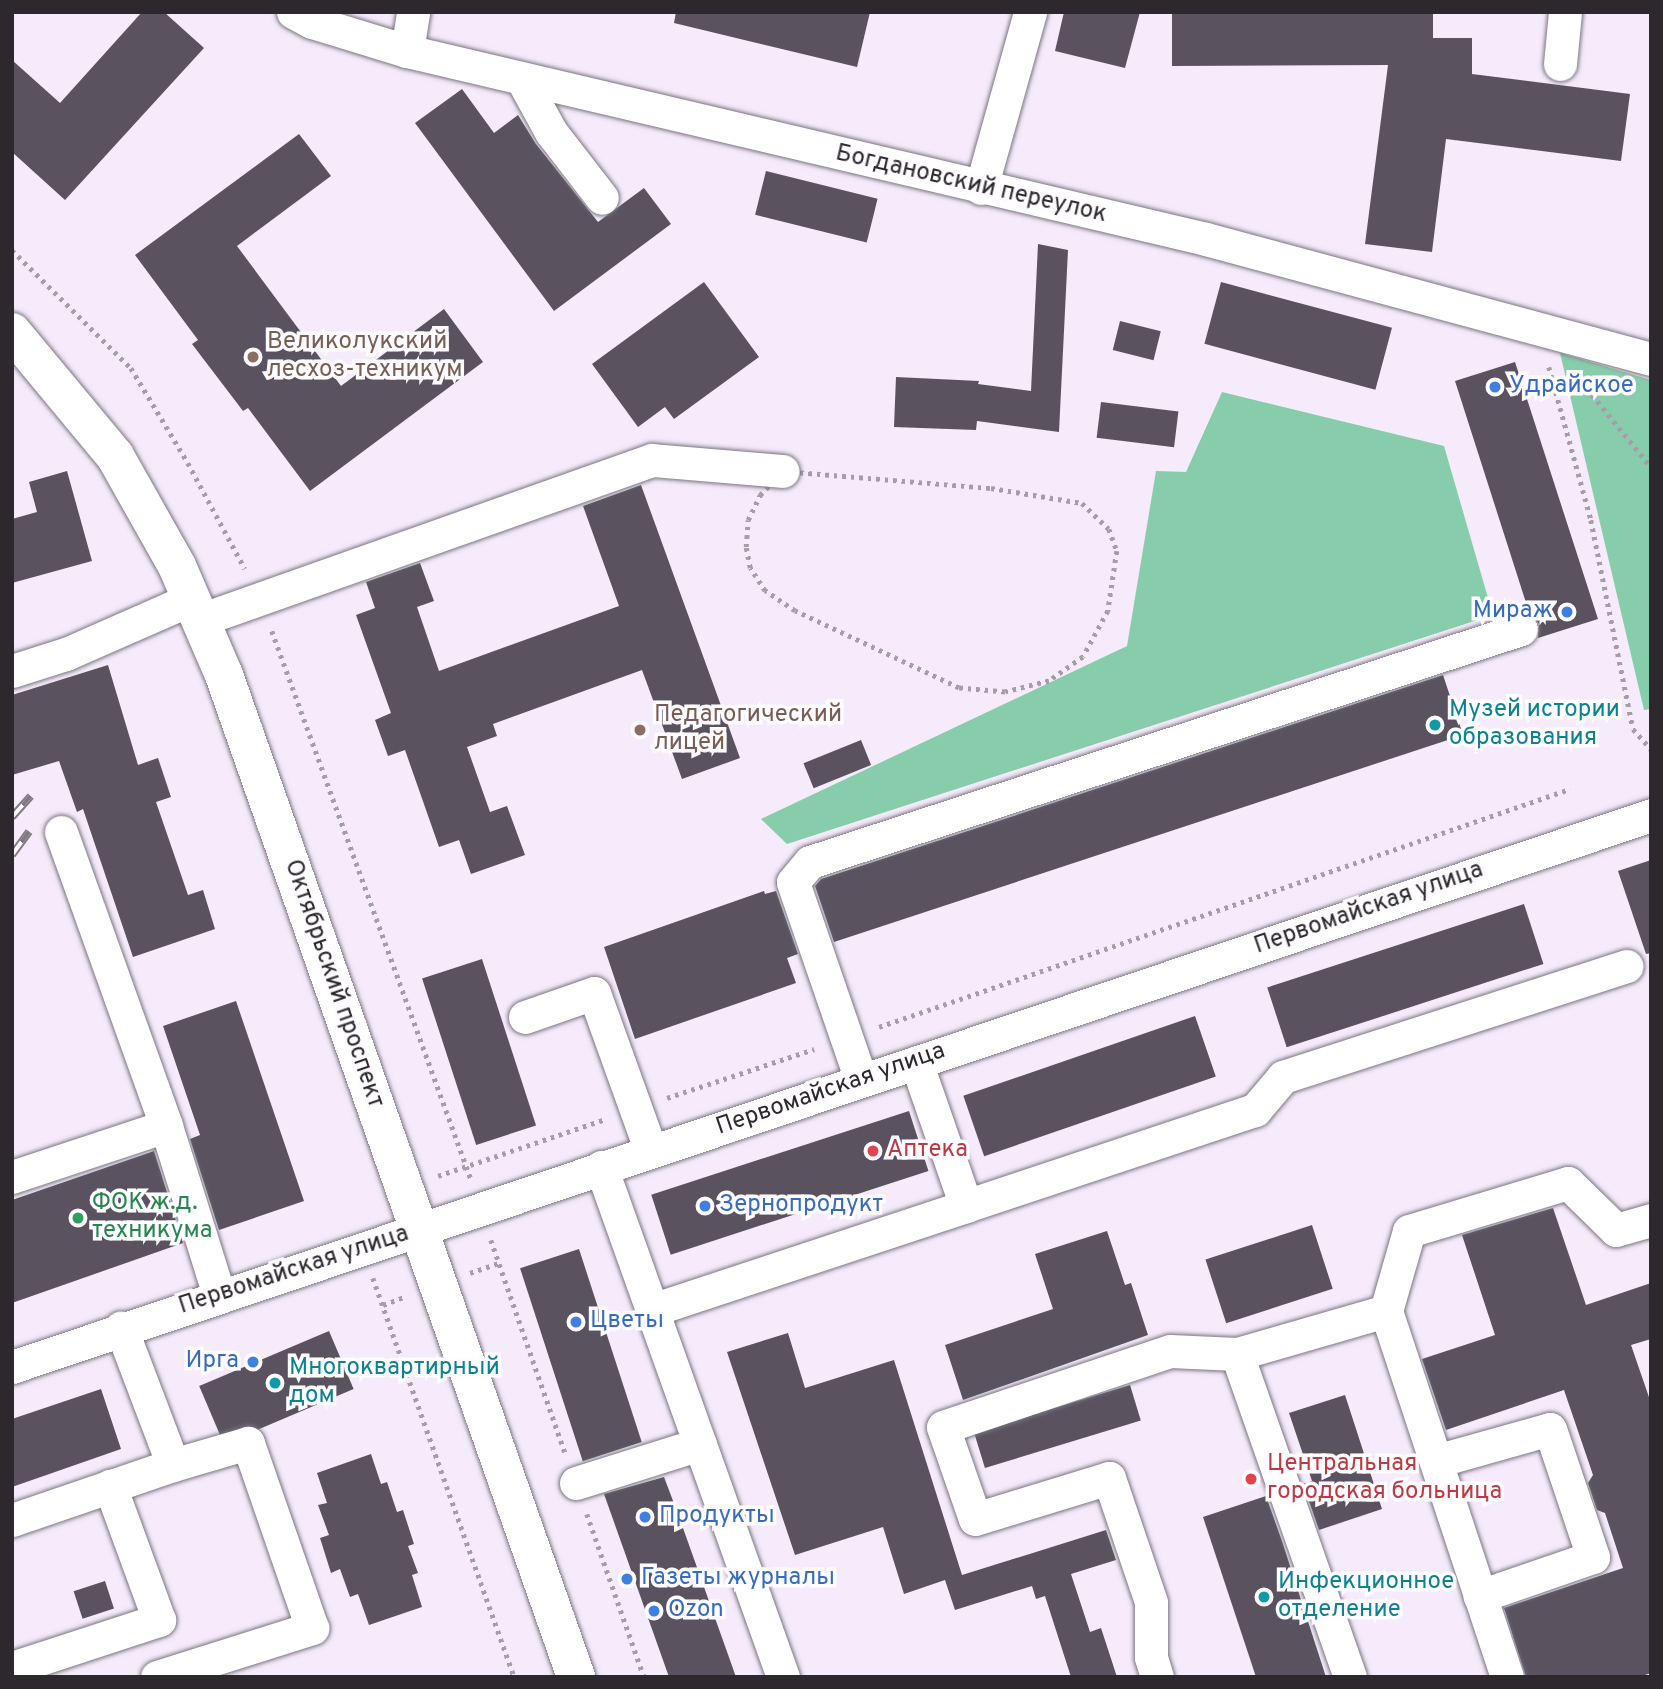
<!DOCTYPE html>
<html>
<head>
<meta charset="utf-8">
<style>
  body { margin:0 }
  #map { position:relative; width:1663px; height:1689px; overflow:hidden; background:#f5ebfa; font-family:Overpass,sans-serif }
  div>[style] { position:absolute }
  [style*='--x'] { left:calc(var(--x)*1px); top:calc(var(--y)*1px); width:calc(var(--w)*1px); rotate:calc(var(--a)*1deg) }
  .green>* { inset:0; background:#88cdab }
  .building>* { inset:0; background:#5a535f; transform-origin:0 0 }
  .path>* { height:4.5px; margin-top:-2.25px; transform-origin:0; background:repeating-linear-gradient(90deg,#a59ea9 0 3.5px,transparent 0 8.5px) }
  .roads { filter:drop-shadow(0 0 2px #7d7482) drop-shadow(0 0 2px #7d7482) }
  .minor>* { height:33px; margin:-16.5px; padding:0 16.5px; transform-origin:16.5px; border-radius:16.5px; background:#fff }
  .major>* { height:38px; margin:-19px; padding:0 19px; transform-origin:19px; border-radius:19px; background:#fff }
  .rail>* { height:8px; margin-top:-4px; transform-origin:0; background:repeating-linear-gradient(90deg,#fefcff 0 16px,#807983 0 32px); box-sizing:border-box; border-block:2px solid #807983 }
  .dots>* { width:19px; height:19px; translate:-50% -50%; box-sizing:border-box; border:4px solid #fefcff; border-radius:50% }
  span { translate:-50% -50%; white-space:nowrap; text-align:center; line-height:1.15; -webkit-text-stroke:7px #fefcff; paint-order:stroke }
  .street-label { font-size:24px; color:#2c282e }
  .education-label { font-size:24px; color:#785e54 }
  .left { translate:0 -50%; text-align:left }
  .shop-label { font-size:24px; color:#366cbe }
  .right { translate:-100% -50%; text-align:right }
  .culture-label { font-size:24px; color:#0d838f }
  .health-label { font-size:24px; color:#be3a42 }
  .leisure-label { font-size:24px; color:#27864d }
  .frame { position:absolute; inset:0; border:14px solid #2c282e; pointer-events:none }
</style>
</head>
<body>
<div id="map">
  <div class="green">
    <div style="clip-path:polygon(1560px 353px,1651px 380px,1651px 709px,1644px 710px)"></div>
    <div style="clip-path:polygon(1222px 392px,1444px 446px,1493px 615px,787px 844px,761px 819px,1127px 646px,1156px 471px,1186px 472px)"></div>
  </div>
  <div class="building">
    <div style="clip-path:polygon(142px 12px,164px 12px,204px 48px,65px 200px,12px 152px,12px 60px,60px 103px)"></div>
    <div style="clip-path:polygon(676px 12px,870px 12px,857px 67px,674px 23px)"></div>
    <div style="clip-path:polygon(1064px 12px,1140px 12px,1125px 68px,1055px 51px)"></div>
    <div style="clip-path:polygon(1172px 12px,1433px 12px,1433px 38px,1472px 38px,1472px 74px,1630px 94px,1621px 161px,1446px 139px,1432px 252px,1365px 244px,1388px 65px,1172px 66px)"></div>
    <div style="clip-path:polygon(462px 89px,494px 133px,518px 115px,536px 144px,598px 222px,644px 188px,671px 224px,554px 311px,415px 123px)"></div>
    <div style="clip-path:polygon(299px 134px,331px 176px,237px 246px,341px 386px,444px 309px,483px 362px,310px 491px,248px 408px,243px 411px,192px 344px,198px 340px,135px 255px)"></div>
    <div style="left:766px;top:171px;width:115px;height:45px;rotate:14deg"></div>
    <div style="clip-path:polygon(1038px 244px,1068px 250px,1059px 432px,977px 421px,976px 430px,894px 427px,896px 377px,979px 381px,978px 384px,1031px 391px)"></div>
    <div style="clip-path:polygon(704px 282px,759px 357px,674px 419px,665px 407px,638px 427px,592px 364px)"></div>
    <div style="left:1221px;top:282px;width:177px;height:64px;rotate:15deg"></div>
    <div style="left:1120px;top:321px;width:42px;height:30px;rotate:14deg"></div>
    <div style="clip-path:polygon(1515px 362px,1598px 619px,1538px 638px,1539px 624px,1529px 612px,1455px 381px)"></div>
    <div style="left:1101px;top:402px;width:78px;height:36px;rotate:7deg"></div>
    <div style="clip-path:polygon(67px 471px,92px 561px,12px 583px,12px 519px,37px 512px,29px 482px)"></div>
    <div style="clip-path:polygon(641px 485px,740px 758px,682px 779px,642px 670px,493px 724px,497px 736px,467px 747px,490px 812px,507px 806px,525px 855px,471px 874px,459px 840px,439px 847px,405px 750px,388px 756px,375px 720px,391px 713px,356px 615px,375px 608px,366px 582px,420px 563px,434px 601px,417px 607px,439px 671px,619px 606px,583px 506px)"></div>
    <div style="clip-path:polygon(108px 665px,138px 765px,158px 758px,171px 797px,156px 802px,188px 895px,203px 890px,215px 929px,133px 957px,83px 809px,77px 812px,59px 761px,12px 775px,12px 695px)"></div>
    <div style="clip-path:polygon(1443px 675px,1463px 735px,834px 942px,815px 886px,821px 879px)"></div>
    <div style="left:861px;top:740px;width:27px;height:62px;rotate:68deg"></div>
    <div style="clip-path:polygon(1651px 860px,1651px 953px,1646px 954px,1618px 871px)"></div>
    <div style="clip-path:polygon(764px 891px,765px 894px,776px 891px,798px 954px,787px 958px,796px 983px,635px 1039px,604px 947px)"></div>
    <div style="left:1524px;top:904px;width:63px;height:270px;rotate:72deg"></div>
    <div style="left:482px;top:959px;width:175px;height:63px;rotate:72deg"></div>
    <div style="clip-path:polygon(236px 1001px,304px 1201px,219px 1230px,190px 1139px,200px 1135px,163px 1026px)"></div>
    <div style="left:1195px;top:1016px;width:64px;height:245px;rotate:71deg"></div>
    <div style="left:909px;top:1111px;width:63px;height:271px;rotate:72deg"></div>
    <div style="clip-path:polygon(154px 1151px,183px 1243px,12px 1303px,12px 1200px)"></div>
    <div style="clip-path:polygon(1553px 1208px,1586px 1305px,1651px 1283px,1651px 1339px,1631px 1345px,1651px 1403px,1651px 1673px,1639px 1677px,1526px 1677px,1504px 1608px,1623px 1568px,1605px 1513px,1597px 1510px,1588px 1483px,1593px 1475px,1564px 1390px,1446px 1430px,1422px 1359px,1495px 1335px,1462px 1235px)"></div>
    <div style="left:1312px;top:1225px;width:67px;height:112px;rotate:72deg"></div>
    <div style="clip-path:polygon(1107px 1231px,1125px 1285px,1131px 1283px,1148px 1335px,963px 1400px,945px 1345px,1053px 1309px,1035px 1254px)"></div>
    <div style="left:579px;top:1249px;width:203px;height:62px;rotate:72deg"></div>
    <div style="left:329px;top:1331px;width:63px;height:141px;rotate:67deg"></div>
    <div style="clip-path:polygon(788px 1333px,805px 1388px,894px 1360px,962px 1575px,1106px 1530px,1116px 1560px,1071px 1574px,1090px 1632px,1101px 1628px,1117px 1677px,1071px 1677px,1045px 1596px,1036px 1599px,1032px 1586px,955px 1610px,945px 1580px,904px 1594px,883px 1527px,795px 1555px,727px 1352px)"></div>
    <div style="left:1130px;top:1385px;width:37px;height:163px;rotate:73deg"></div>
    <div style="clip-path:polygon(101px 1389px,121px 1449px,12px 1487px,12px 1419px)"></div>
    <div style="clip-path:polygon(1345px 1395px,1382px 1509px,1319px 1530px,1303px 1484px,1312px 1481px,1289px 1413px)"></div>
    <div style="clip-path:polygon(371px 1454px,381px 1484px,387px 1482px,397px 1512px,403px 1510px,414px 1544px,408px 1546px,418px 1573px,412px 1575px,422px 1607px,369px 1625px,358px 1594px,350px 1597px,340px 1569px,331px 1573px,320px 1538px,329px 1535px,318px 1505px,327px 1503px,317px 1473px)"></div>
    <div style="clip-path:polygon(664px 1477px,678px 1514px,736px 1677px,669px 1677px,604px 1494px)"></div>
    <div style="clip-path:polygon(1266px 1496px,1282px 1541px,1326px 1677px,1256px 1677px,1203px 1517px)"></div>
    <div style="left:105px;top:1581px;width:29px;height:33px;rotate:72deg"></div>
  </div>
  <div class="path">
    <div style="--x:12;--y:250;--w:168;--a:44.8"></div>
    <div style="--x:131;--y:368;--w:111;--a:59"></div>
    <div style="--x:188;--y:463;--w:120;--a:61.7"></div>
    <div style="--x:1549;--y:367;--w:159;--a:74.6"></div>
    <div style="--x:1591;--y:520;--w:213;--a:78.6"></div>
    <div style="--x:1633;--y:729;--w:27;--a:48"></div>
    <div style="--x:1576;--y:375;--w:119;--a:50.8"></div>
    <div style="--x:783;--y:471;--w:209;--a:4.7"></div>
    <div style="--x:991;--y:488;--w:92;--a:9.4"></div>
    <div style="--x:1082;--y:503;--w:37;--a:44"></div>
    <div style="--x:1109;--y:529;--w:23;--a:70"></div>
    <div style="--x:1117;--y:551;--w:61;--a:98.5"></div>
    <div style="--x:1108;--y:611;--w:52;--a:118.5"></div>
    <div style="--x:1083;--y:657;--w:42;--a:144.8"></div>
    <div style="--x:1049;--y:681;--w:45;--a:166"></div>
    <div style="--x:1005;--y:692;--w:46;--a:-175"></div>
    <div style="--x:959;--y:688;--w:181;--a:-154.8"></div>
    <div style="--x:795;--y:611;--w:36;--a:-146"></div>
    <div style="--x:765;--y:591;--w:27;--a:-123"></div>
    <div style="--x:750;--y:568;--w:21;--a:-101"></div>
    <div style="--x:746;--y:547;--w:27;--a:-86"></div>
    <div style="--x:748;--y:520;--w:28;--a:-64"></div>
    <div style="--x:760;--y:495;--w:33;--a:-46"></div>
    <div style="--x:272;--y:631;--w:583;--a:70.04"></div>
    <div style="--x:879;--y:1027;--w:731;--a:-19.01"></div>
    <div style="--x:667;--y:1098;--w:155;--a:-18.4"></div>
    <div style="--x:438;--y:1176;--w:176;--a:-18.8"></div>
    <div style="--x:491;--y:1240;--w:225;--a:70.8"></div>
    <div style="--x:470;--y:1273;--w:31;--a:-19"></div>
    <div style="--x:373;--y:1278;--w:423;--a:70.5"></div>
    <div style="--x:383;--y:1305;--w:25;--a:-21"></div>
    <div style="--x:587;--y:1514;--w:173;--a:70.7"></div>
  </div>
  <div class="roads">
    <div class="minor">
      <div style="--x:293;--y:12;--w:21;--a:28"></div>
      <div style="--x:312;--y:22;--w:99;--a:17"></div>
      <div style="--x:407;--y:51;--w:821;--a:13.24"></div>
      <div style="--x:1206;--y:239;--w:461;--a:15.1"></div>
      <div style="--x:407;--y:51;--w:39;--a:-81"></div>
      <div style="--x:1560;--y:64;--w:52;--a:-84.5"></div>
      <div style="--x:522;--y:79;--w:60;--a:61.3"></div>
      <div style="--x:551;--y:132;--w:83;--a:52.3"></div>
      <div style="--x:981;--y:188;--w:183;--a:-74.4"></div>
      <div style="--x:200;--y:620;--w:479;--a:-19.5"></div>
      <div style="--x:652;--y:460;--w:131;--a:4.8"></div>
      <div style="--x:12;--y:671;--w:57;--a:-17.5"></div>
      <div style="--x:66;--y:654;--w:137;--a:-23.7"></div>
      <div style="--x:61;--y:832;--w:312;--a:70.3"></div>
      <div style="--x:166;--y:1126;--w:177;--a:72.6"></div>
      <div style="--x:525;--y:1017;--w:73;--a:-19.2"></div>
      <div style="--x:594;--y:993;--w:168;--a:70.2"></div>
      <div style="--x:861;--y:1080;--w:209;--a:-109"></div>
      <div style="--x:793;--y:882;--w:26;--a:-50"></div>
      <div style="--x:810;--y:862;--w:748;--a:-18.14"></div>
      <div style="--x:601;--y:1167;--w:542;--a:70.36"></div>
      <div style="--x:12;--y:1177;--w:162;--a:-18.3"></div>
      <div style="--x:966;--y:1206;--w:305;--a:-18.4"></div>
      <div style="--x:1255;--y:1110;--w:43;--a:-49.7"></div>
      <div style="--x:1283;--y:1077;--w:361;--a:-17.9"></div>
      <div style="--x:652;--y:1310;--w:331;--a:-18.3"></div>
      <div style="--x:966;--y:1206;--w:152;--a:-109.1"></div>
      <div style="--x:1386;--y:1311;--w:385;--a:71.7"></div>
      <div style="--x:12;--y:1367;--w:1729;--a:-18.61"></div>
      <div style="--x:1436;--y:1461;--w:118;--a:-15.7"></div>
      <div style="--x:1550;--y:1429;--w:135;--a:71.4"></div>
      <div style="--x:1593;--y:1557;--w:120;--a:161"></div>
      <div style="--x:576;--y:1483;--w:130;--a:-17.5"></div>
      <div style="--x:12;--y:1520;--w:170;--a:-18.9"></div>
      <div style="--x:173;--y:1465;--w:147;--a:-110.8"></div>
      <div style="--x:12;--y:1668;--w:155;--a:-18.1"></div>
      <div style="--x:159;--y:1620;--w:143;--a:-110.1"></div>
      <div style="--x:157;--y:1677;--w:163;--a:-17.5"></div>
      <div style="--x:312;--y:1628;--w:196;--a:-109.1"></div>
      <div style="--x:248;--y:1443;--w:78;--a:163.7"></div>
      <div style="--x:1157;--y:1677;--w:21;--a:-107"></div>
      <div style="--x:1151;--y:1657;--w:55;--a:-90"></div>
      <div style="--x:1151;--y:1602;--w:131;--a:-108.7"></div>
      <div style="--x:1109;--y:1478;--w:140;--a:163"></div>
      <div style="--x:975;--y:1519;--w:97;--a:-109.2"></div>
      <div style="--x:943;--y:1427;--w:239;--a:-18.5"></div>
      <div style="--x:1170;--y:1351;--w:67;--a:2.6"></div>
      <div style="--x:1350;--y:1677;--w:342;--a:-109.3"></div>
      <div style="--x:1237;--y:1354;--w:155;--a:-16.1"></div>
      <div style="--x:1386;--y:1311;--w:83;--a:-74"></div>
      <div style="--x:1409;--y:1231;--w:166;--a:-16.8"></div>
      <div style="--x:1568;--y:1183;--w:67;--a:44.4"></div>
      <div style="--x:1616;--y:1230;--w:36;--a:-16"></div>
    </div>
    <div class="major">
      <div style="--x:12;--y:332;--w:161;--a:50.3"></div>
      <div style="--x:115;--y:456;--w:126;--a:60.6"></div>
      <div style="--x:177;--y:566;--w:119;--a:66.7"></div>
      <div style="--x:224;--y:675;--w:1062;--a:70.64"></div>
    </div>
  </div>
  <div class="rail">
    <div style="--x:12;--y:817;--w:28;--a:-48"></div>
    <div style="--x:12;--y:855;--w:29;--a:-54"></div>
  </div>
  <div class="dots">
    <div style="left:253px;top:357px;background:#8d6e63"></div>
    <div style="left:1495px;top:387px;background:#3f7fe0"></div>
    <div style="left:1567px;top:612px;background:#3f7fe0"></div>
    <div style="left:1435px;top:725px;background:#0f9aa8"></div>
    <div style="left:640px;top:730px;background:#8d6e63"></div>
    <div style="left:873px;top:1151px;background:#e0444e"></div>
    <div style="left:705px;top:1206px;background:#3f7fe0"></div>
    <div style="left:78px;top:1218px;background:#2e9e5b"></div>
    <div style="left:576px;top:1322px;background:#3f7fe0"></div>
    <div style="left:253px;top:1362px;background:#3f7fe0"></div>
    <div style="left:275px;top:1383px;background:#0f9aa8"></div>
    <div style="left:1251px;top:1479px;background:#e0444e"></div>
    <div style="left:645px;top:1517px;background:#3f7fe0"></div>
    <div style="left:627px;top:1579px;background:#3f7fe0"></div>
    <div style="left:1264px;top:1597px;background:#0f9aa8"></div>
    <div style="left:654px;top:1611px;background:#3f7fe0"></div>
  </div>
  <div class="street-label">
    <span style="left:971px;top:185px;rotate:13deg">Богдановский переулок</span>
    <span style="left:1369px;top:909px;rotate:-19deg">Первомайская улица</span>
    <span style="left:333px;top:984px;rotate:71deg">Октябрьский проспект</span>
    <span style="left:831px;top:1090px;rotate:-19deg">Первомайская улица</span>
    <span style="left:294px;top:1271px;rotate:-18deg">Первомайская улица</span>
  </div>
  <div class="education-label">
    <span class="left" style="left:267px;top:357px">Великолукский<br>лесхоз-техникум</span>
    <span class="left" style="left:654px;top:730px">Педагогический<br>лицей</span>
  </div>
  <div class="shop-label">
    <span class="left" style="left:1509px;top:387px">Удрайское</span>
    <span class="right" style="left:1553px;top:612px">Мираж</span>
    <span class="left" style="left:719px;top:1206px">Зернопродукт</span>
    <span class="left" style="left:590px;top:1322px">Цветы</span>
    <span class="right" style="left:239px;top:1362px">Ирга</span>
    <span class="left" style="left:659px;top:1517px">Продукты</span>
    <span class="left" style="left:641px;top:1579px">Газеты журналы</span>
    <span class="left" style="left:668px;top:1611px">Ozon</span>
  </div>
  <div class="culture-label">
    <span class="left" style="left:1449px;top:725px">Музей истории<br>образования</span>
    <span class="left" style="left:289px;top:1383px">Многоквартирный<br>дом</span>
    <span class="left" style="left:1278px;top:1597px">Инфекционное<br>отделение</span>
  </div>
  <div class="health-label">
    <span class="left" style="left:887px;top:1151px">Аптека</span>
    <span class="left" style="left:1267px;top:1479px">Центральная<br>городская больница</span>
  </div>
  <div class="leisure-label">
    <span class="left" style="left:92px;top:1218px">ФОК ж.д.<br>техникума</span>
  </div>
  <div class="frame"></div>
</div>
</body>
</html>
